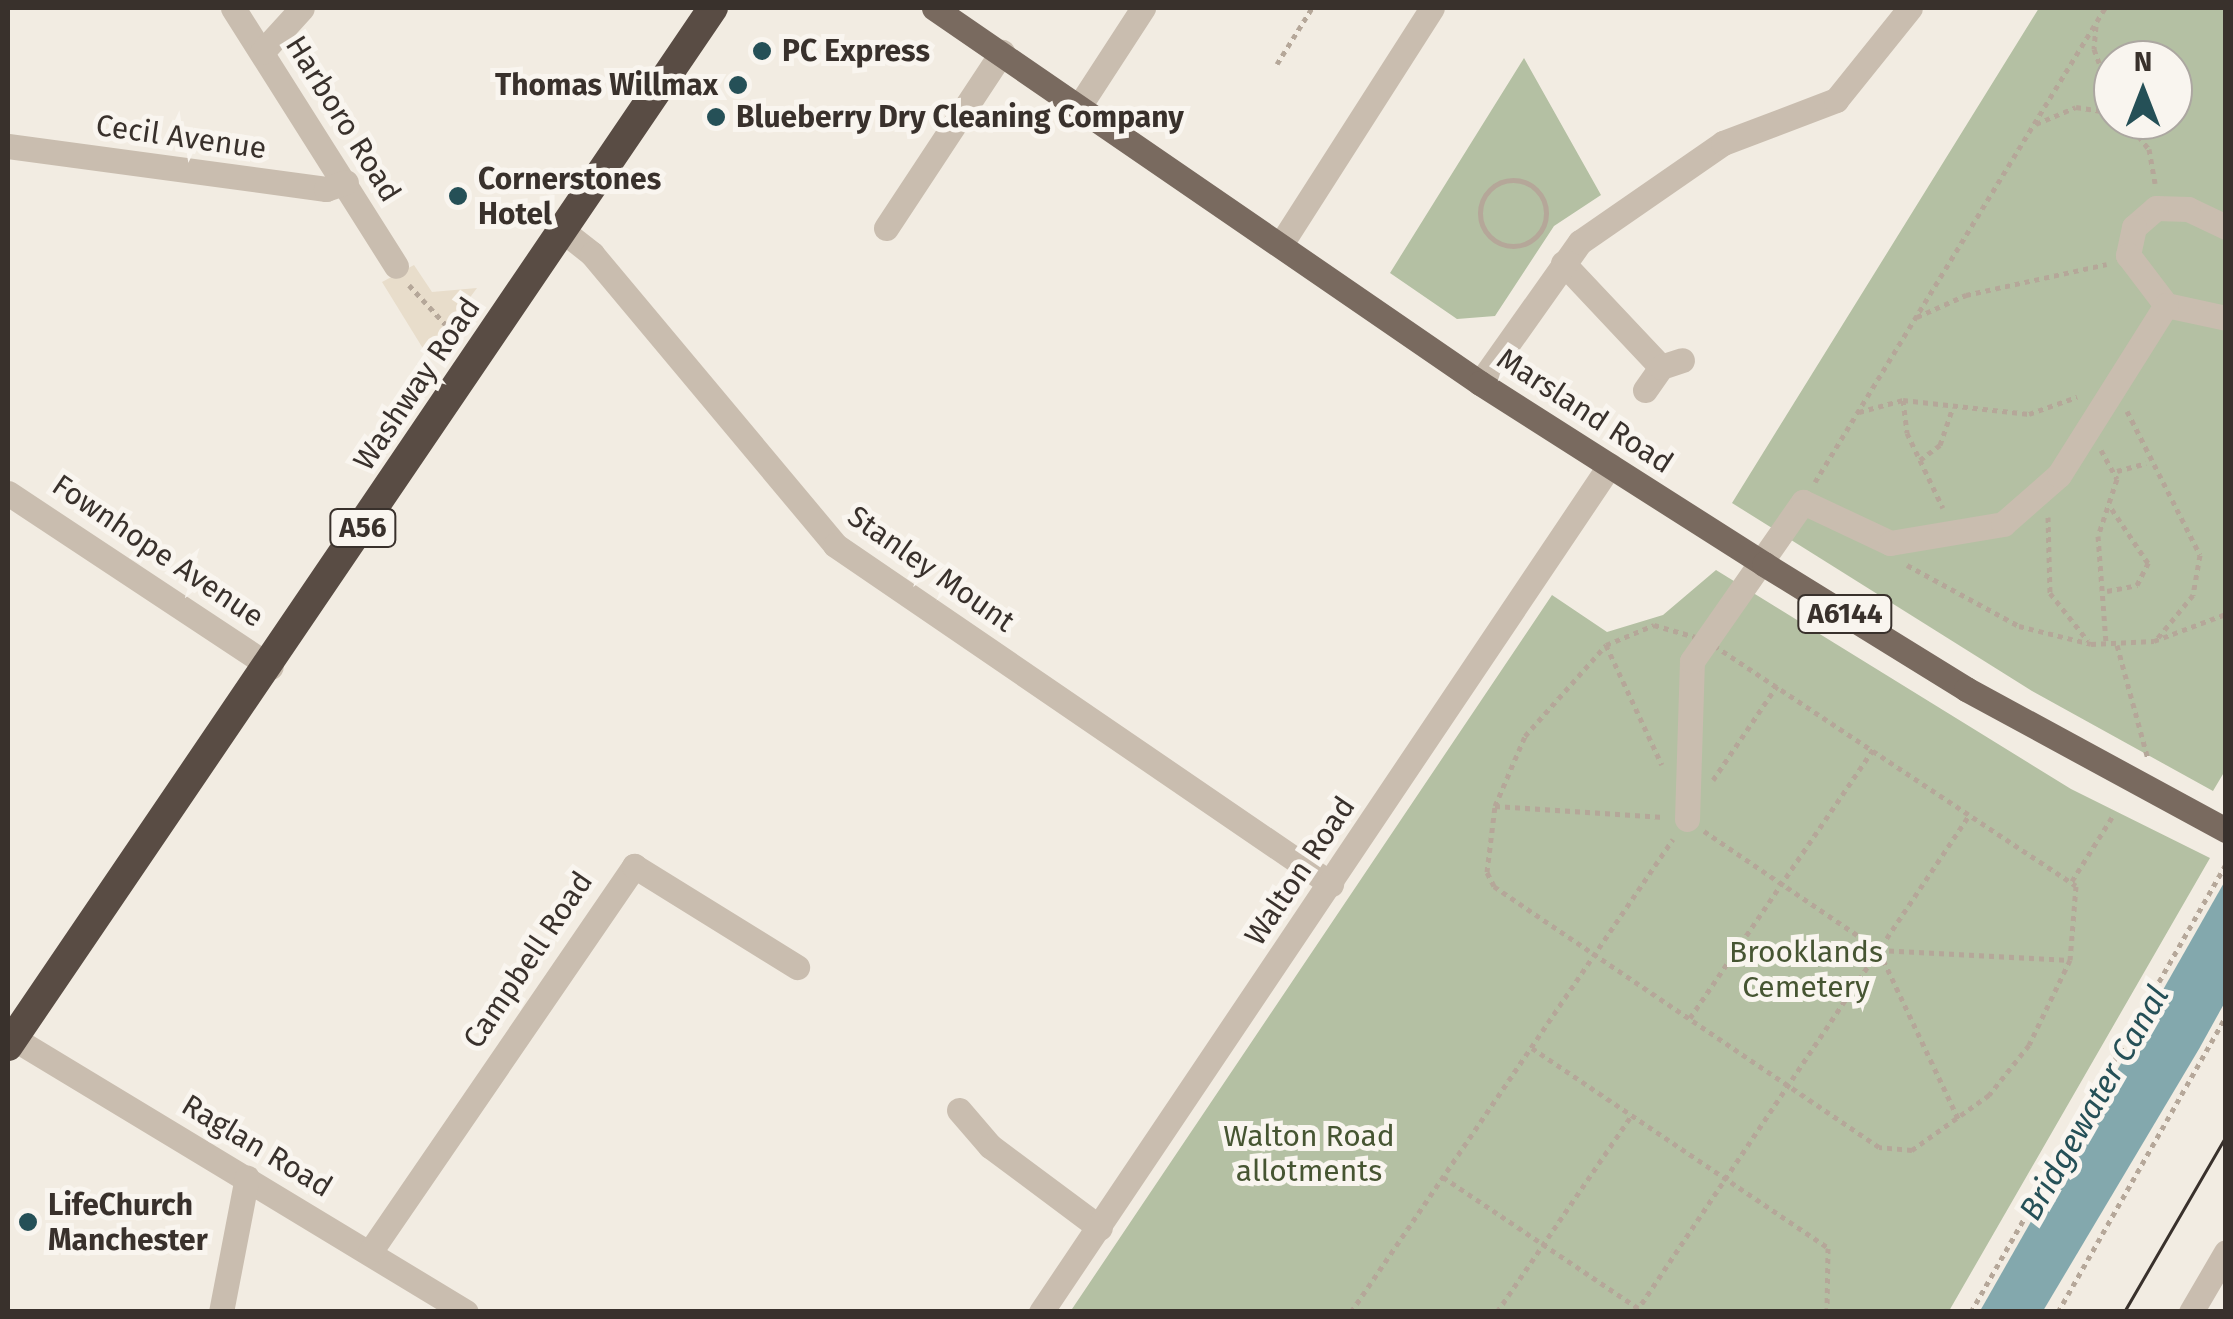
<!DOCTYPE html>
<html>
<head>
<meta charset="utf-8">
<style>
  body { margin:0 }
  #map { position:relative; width:2233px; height:1319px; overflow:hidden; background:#f2ece2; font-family:"Fira Sans",sans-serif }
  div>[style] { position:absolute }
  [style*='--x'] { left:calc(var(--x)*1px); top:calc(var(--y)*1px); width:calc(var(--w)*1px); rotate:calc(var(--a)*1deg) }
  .green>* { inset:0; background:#b4c0a3 }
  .plaza>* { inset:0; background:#e8ddcb }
  .water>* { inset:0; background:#83a8ad }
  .path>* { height:5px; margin-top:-2.5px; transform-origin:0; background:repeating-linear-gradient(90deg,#b5a799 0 5px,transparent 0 10px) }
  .path>.ring { margin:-2.5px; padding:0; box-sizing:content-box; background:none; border:5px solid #b5a799; border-radius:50% }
  .minor>* { height:25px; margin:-12.5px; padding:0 12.5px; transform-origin:12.5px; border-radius:12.5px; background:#c9bdaf }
  .major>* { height:25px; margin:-12.5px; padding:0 12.5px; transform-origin:12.5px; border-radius:12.5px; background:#796a5f }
  .highway>* { height:30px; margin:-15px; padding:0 15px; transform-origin:15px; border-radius:15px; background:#594c44 }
  .tram>* { height:2.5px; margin:-1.25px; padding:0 1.25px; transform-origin:1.25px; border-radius:1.25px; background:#39312c }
  .dots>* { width:28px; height:28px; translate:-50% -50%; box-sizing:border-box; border:5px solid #f9f5ef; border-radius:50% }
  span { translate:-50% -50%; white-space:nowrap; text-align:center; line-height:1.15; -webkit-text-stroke:10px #f9f5ef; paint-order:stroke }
  .shield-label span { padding:2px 8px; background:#f9f5ef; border:2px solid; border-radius:8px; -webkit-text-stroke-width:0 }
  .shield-label { font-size:28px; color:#39312c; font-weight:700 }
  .poi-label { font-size:30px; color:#39312c; font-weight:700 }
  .left { translate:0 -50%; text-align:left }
  .right { translate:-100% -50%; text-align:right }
  .street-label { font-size:30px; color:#39312c }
  .park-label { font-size:30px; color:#465532 }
  .water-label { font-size:32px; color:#255057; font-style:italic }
  .frame { position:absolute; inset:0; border:10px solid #39312c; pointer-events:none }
  .north { position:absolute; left:2093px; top:40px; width:100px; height:100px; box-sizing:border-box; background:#f9f5ef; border:2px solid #aca7a1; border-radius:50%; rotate:0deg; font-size:28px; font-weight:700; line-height:40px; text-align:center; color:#39312c }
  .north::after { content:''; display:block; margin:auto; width:35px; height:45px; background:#255057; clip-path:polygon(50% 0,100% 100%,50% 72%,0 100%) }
</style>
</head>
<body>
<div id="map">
  <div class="green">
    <div style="clip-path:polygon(evenodd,2039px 8px,2225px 8px,2226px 769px,2213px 791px,2032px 691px,1732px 503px,2039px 8px,2113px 60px,2173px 60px,2173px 120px,2113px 120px,2113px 60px)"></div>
    <div style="clip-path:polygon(1524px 58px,1601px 195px,1554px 226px,1495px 316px,1457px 319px,1390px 273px)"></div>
    <div style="clip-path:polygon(1716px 570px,2071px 789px,2210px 858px,1949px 1311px,1070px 1312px,1552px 595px,1607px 632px,1663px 615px)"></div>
  </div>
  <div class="plaza">
    <div style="clip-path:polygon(414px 265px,432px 292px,477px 288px,427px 355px,382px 282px)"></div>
  </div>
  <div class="water">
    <div style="clip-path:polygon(2225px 881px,2225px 1002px,2199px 1049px,2043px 1311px,1980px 1311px)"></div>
  </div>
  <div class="path">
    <div style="--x:2096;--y:26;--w:23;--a:95"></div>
    <div style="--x:2094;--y:49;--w:55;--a:69.9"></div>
    <div style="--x:1277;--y:64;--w:66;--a:-58"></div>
    <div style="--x:2126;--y:120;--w:37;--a:52"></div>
    <div style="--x:2149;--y:149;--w:35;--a:80"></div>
    <div style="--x:2036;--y:124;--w:43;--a:-23"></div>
    <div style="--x:2076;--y:107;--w:37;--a:9"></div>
    <div class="ring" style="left:1480px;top:180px;width:61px;height:61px"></div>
    <div style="--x:409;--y:285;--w:74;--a:47.2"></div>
    <div style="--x:1917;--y:317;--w:54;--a:-24.2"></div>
    <div style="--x:1966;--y:295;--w:144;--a:-12.4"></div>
    <div style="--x:1903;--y:400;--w:33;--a:83"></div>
    <div style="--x:1907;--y:433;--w:83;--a:64.4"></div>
    <div style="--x:2127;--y:411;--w:161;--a:63.1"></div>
    <div style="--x:2200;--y:555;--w:41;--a:99.9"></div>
    <div style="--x:2193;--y:595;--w:58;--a:129.4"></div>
    <div style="--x:1859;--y:412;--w:46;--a:-15.3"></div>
    <div style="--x:1903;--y:400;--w:127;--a:6.3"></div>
    <div style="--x:2029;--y:414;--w:51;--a:-19.5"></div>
    <div style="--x:2101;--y:450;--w:33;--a:61"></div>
    <div style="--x:2117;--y:479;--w:60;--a:108.4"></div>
    <div style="--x:2098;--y:536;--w:107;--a:85.7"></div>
    <div style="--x:1920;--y:460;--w:25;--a:-37"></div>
    <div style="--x:1940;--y:445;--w:40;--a:-71.1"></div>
    <div style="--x:2117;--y:471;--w:30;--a:-15"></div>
    <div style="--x:1815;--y:482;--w:556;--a:-58.54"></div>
    <div style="--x:2048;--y:517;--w:76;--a:88.5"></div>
    <div style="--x:2050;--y:593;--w:61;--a:51.6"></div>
    <div style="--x:1907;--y:565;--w:128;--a:28.6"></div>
    <div style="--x:2019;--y:626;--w:74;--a:14"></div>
    <div style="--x:2091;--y:644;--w:63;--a:-2.7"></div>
    <div style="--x:2154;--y:641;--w:77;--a:-20.6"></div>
    <div style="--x:2107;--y:591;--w:31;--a:-11"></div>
    <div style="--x:2137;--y:585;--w:25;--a:-63"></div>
    <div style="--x:2148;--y:563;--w:70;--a:-123.9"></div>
    <div style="--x:1654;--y:625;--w:54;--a:16.1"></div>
    <div style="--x:1706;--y:640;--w:444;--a:33.6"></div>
    <div style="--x:2076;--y:886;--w:74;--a:94.6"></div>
    <div style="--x:2070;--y:960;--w:94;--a:115.8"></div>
    <div style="--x:2029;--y:1045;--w:64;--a:128.7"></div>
    <div style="--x:1989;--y:1095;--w:95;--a:144.5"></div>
    <div style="--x:1912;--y:1150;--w:33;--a:-175"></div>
    <div style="--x:1879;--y:1147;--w:465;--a:-145.9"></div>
    <div style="--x:1494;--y:886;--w:16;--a:-117"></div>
    <div style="--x:1487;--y:872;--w:66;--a:-83.1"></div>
    <div style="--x:1495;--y:806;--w:76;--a:-66.8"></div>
    <div style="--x:1525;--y:736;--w:122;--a:-48.3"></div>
    <div style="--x:1606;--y:645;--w:52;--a:-22.6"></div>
    <div style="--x:1606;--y:645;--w:132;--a:65"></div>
    <div style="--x:2117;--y:645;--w:118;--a:74.8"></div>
    <div style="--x:1713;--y:780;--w:114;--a:-55.8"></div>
    <div style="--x:1495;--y:806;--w:169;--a:3.7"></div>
    <div style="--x:1704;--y:831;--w:212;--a:34.2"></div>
    <div style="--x:1879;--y:950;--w:191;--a:3"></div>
    <div style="--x:2072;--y:881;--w:79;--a:-57.9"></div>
    <div style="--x:1879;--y:951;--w:187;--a:64.7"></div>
    <div style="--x:1690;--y:1018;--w:325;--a:-55.7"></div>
    <div style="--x:1532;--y:1048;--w:357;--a:34"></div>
    <div style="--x:1828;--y:1248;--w:64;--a:90.9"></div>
    <div style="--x:1443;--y:1177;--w:235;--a:33.9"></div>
    <div style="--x:1351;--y:1312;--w:572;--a:-55.75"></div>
    <div style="--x:1497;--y:1312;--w:237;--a:-55.6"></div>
    <div style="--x:1636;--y:1312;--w:600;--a:-56.15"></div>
    <div style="--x:1971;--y:1312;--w:515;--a:-60.35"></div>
    <div style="--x:2058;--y:1312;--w:340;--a:-60.4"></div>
  </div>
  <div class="minor">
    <div style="--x:233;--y:8;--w:305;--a:57.7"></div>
    <div style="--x:262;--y:52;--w:59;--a:-47.7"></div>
    <div style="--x:1080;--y:105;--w:116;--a:-57"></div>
    <div style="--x:8;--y:146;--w:321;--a:7.7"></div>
    <div style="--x:326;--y:189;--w:21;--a:-19"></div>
    <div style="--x:2226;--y:227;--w:42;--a:-154.7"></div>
    <div style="--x:2188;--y:209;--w:32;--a:-178"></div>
    <div style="--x:2156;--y:208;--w:29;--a:139"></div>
    <div style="--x:2134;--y:227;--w:29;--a:102"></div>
    <div style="--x:2128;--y:255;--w:63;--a:52.8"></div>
    <div style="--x:2166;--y:305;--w:61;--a:12.2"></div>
    <div style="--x:886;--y:228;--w:211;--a:-56.6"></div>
    <div style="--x:563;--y:231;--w:37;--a:38"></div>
    <div style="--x:592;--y:254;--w:379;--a:50.1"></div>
    <div style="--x:835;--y:545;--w:601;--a:34.35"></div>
    <div style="--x:1281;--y:244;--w:280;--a:-57.4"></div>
    <div style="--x:1563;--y:263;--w:143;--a:46.7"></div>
    <div style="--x:1480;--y:383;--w:173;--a:-54.7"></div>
    <div style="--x:1580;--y:242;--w:174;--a:-34.7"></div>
    <div style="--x:1723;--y:143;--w:121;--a:-20.8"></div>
    <div style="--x:1836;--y:100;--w:118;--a:-51.2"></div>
    <div style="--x:1645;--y:390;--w:28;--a:-55"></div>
    <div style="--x:1661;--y:367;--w:22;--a:-18"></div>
    <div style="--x:8;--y:493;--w:315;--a:33.5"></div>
    <div style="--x:1687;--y:819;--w:158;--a:-88.2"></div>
    <div style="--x:1692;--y:661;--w:194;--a:-55.1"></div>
    <div style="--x:1803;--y:502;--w:96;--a:25.2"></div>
    <div style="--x:1890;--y:543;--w:115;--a:-9.5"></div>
    <div style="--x:2003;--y:524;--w:74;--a:-41.2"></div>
    <div style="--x:2059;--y:475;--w:201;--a:-57.8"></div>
    <div style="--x:8;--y:1035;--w:535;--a:31.17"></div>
    <div style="--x:959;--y:1110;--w:48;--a:49.3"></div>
    <div style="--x:990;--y:1146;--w:137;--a:36.7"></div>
    <div style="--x:370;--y:1252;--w:468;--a:-55.6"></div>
    <div style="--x:634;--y:866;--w:192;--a:31.8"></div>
    <div style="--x:221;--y:1312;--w:137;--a:-79.1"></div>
    <div style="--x:1041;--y:1312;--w:1020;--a:-56.11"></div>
    <div style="--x:2191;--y:1312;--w:69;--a:-59.7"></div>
  </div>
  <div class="major">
    <div style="--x:934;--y:8;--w:662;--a:34.48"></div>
    <div style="--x:1480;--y:383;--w:337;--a:32.5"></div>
    <div style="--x:1764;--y:564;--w:238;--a:31.7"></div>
    <div style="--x:1966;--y:689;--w:296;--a:28.5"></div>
  </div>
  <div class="highway">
    <div style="--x:8;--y:1046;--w:1255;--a:-55.82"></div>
  </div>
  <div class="tram">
    <div style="--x:2124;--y:1312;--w:203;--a:-59.9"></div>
  </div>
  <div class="dots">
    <div style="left:762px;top:51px;background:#255057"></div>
    <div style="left:738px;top:85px;background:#255057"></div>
    <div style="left:716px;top:117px;background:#255057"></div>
    <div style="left:458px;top:196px;background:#255057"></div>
    <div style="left:28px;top:1222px;background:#255057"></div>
  </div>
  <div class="shield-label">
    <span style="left:363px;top:528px">A56</span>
    <span style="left:1845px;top:614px">A6144</span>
  </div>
  <div class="poi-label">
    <span class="left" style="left:782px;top:51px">PC Express</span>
    <span class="right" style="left:718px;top:85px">Thomas Willmax</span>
    <span class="left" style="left:736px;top:117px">Blueberry Dry Cleaning Company</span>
    <span class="left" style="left:478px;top:196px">Cornerstones<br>Hotel</span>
    <span class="left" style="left:48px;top:1222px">LifeChurch<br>Manchester</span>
  </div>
  <div class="street-label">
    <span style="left:343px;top:119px;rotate:58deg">Harboro Road</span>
    <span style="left:181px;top:137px;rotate:8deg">Cecil Avenue</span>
    <span style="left:417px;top:384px;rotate:-56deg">Washway Road</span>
    <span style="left:1585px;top:411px;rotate:33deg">Marsland Road</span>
    <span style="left:158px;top:551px;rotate:34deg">Fownhope Avenue</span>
    <span style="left:931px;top:569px;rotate:35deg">Stanley Mount</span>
    <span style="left:1300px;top:871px;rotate:-56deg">Walton Road</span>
    <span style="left:528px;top:960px;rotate:-56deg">Campbell Road</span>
    <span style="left:257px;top:1146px;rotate:31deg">Raglan Road</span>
  </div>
  <div class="park-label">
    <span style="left:1806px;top:969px">Brooklands<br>Cemetery</span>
    <span style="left:1309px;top:1153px">Walton Road<br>allotments</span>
  </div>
  <div class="water-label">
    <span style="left:2094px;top:1103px;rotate:-60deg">Bridgewater Canal</span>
  </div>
  <div class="frame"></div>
  <div class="north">N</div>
</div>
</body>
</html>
